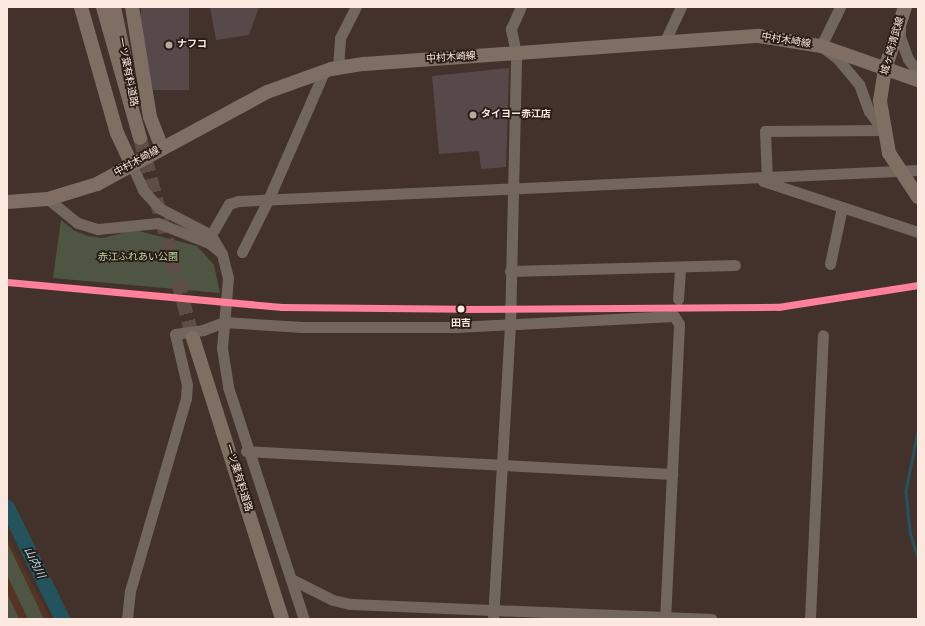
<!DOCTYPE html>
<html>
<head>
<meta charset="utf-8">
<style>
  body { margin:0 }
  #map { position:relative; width:925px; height:626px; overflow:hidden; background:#42322b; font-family:Signika,"Noto Sans JP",sans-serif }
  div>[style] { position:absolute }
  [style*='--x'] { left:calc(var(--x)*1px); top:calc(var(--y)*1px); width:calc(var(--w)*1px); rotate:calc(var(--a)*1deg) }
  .built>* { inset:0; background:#553423 }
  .green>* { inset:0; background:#4e5643 }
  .stream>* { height:2.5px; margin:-1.25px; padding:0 1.25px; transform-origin:1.25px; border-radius:1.25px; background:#23545e }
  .river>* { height:15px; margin:-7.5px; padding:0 7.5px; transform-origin:7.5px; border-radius:7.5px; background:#23545e }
  .building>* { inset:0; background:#57494a; transform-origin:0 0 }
  .major-tunnel>* { height:14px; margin-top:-7px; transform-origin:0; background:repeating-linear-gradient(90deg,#5e4d46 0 14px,transparent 0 21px) }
  .minor>* { height:11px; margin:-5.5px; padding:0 5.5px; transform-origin:5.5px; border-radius:5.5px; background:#72665e }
  .major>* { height:14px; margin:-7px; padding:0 7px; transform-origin:7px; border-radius:7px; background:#7e6e63 }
  .rail-1>* { height:7px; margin:-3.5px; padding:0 3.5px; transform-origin:3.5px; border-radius:3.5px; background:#ff8098 }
  .dots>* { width:11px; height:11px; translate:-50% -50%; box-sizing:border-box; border:2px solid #291b15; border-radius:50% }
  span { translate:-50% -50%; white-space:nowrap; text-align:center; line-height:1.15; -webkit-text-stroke:3.5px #291b15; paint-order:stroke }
  .street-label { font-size:10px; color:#fbe8df }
  .poi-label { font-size:10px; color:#fbe8df; font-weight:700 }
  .left { translate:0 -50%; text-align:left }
  .park-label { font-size:10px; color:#badea1 }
  .stop-label { font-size:10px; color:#fbe8df; font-weight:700 }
  .water-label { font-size:11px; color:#a6ebfb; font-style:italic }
  .frame { position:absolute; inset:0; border:8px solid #fbe8df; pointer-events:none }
</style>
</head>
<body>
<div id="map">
  <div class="built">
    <div style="clip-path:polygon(7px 537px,51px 619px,7px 619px)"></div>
  </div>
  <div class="green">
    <div style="clip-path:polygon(61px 220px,75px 231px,88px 236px,102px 238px,135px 230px,197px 246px,214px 265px,220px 293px,53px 278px)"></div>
    <div style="clip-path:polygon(7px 542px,44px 619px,28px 619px,7px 575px)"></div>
    <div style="clip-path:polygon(7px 593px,19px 619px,7px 619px)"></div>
  </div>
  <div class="stream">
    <div style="--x:918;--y:431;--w:61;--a:101.3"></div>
    <div style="--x:906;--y:491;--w:41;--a:84.4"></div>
    <div style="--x:910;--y:532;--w:27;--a:73"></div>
  </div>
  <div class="river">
    <div style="--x:7;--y:507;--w:125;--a:63.8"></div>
  </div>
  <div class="building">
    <div style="left:141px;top:7px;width:48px;height:83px"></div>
    <div style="clip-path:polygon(210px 7px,259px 7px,249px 35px,216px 40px)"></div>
    <div style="clip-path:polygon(509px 68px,506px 167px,481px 169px,479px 151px,439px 154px,432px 76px)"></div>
  </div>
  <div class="major-tunnel">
    <div style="--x:140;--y:138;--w:207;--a:75.2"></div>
  </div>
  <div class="minor">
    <div style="--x:840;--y:7;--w:43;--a:116"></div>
    <div style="--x:821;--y:46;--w:20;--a:37"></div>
    <div style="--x:837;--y:58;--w:34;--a:50"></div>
    <div style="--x:859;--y:84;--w:29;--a:70"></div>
    <div style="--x:869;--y:111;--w:24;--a:54"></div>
    <div style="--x:900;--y:27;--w:10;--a:90"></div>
    <div style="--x:900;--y:37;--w:23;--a:70"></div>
    <div style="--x:908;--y:59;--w:16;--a:52"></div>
    <div style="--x:665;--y:41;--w:38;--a:-65"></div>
    <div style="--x:338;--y:68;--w:30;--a:-86"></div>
    <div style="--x:340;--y:38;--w:35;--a:-63"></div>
    <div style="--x:132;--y:165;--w:27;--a:66"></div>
    <div style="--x:143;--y:190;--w:24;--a:48"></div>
    <div style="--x:159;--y:208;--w:59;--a:27.4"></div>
    <div style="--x:211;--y:235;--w:22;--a:60"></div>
    <div style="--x:222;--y:254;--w:25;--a:76"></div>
    <div style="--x:228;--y:278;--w:70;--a:94.9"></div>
    <div style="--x:222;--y:348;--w:39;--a:81"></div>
    <div style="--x:228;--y:387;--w:244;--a:71.9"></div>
    <div style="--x:767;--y:179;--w:48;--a:-92.4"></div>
    <div style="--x:765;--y:131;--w:118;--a:-0.5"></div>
    <div style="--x:763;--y:181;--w:163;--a:18.2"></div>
    <div style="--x:48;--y:199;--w:38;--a:39"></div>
    <div style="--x:78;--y:223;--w:21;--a:17"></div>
    <div style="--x:98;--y:229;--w:60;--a:-5.7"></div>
    <div style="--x:158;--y:223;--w:55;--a:21.4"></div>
    <div style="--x:209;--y:243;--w:13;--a:39"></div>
    <div style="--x:211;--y:235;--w:36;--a:-60"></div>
    <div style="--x:229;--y:204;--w:9;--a:-18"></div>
    <div style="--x:238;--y:201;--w:681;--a:-2.61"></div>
    <div style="--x:242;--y:252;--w:58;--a:-63.4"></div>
    <div style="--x:268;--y:200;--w:140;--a:-66.4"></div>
    <div style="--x:830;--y:264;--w:58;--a:-78.1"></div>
    <div style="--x:510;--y:271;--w:225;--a:-1.5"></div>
    <div style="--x:678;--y:299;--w:32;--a:-86"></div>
    <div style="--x:246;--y:451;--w:427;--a:3.1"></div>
    <div style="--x:291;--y:579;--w:47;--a:26.6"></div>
    <div style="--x:333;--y:600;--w:18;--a:13"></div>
    <div style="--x:351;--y:604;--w:361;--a:2.4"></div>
    <div style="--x:127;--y:619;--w:28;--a:-84"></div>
    <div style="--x:130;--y:591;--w:201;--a:-73.8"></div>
    <div style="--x:186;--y:398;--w:13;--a:-86"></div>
    <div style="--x:187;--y:385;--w:52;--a:-103.2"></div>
    <div style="--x:175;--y:334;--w:28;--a:-8"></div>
    <div style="--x:203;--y:330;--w:22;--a:-21"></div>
    <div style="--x:224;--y:322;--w:78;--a:3.7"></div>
    <div style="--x:302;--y:327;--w:155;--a:0"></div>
    <div style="--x:457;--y:327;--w:217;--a:-2.9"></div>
    <div style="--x:674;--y:316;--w:9;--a:58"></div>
    <div style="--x:679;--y:324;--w:295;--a:92.7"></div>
    <div style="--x:493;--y:619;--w:293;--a:-86.7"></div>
    <div style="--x:510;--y:326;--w:273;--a:-88.7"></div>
    <div style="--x:516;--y:53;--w:25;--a:-102"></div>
    <div style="--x:511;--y:29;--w:24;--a:-66"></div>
    <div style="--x:810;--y:619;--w:284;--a:-87.4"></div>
  </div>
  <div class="major">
    <div style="--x:81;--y:7;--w:131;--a:74.1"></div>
    <div style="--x:117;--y:133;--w:35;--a:65"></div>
    <div style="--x:103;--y:7;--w:136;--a:74.2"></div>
    <div style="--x:114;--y:7;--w:49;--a:78.2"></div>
    <div style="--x:132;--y:7;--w:111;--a:80.7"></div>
    <div style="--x:150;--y:117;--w:33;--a:69"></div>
    <div style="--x:905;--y:7;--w:65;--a:107.9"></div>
    <div style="--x:885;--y:69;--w:32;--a:99"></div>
    <div style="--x:880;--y:101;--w:53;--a:80.2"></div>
    <div style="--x:889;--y:153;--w:53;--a:56.6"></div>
    <div style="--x:7;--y:202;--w:41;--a:-4.2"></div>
    <div style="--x:48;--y:199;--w:51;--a:-17"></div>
    <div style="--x:97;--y:184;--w:193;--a:-28.4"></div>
    <div style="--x:267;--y:92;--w:68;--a:-19.8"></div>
    <div style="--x:331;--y:69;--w:33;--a:-9"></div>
    <div style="--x:364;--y:64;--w:396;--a:-4.1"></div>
    <div style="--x:759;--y:36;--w:63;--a:9.2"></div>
    <div style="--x:821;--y:46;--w:103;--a:19.3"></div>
    <div style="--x:193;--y:338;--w:295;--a:72.4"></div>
  </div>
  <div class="rail-1">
    <div style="--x:7;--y:282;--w:276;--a:5.2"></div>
    <div style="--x:282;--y:307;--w:179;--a:0.6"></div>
    <div style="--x:461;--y:309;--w:317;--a:-0.4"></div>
    <div style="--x:778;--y:307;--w:142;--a:-8.9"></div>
  </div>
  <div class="dots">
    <div style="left:169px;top:45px;background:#baa8a0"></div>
    <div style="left:473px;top:115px;background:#baa8a0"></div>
    <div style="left:461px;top:309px;background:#fbe8df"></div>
  </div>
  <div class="street-label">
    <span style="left:786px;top:41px;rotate:9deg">中村木崎線</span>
    <span style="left:893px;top:46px;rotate:-74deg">城ヶ崎清武線</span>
    <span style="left:451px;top:58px;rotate:-4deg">中村木崎線</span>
    <span style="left:127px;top:72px;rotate:79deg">一ツ葉有料道路</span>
    <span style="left:137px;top:162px;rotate:-29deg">中村木崎線</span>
    <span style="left:238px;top:478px;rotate:73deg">一ツ葉有料道路</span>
  </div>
  <div class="poi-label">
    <span class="left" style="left:177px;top:45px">ナフコ</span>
    <span class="left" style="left:481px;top:115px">タイヨー赤江店</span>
  </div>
  <div class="park-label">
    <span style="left:138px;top:258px">赤江ふれあい公園</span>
  </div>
  <div class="stop-label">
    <span style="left:461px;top:324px">田吉</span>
  </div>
  <div class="water-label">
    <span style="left:34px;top:563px;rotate:64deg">山内川</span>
  </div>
  <div class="frame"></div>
</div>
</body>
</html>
